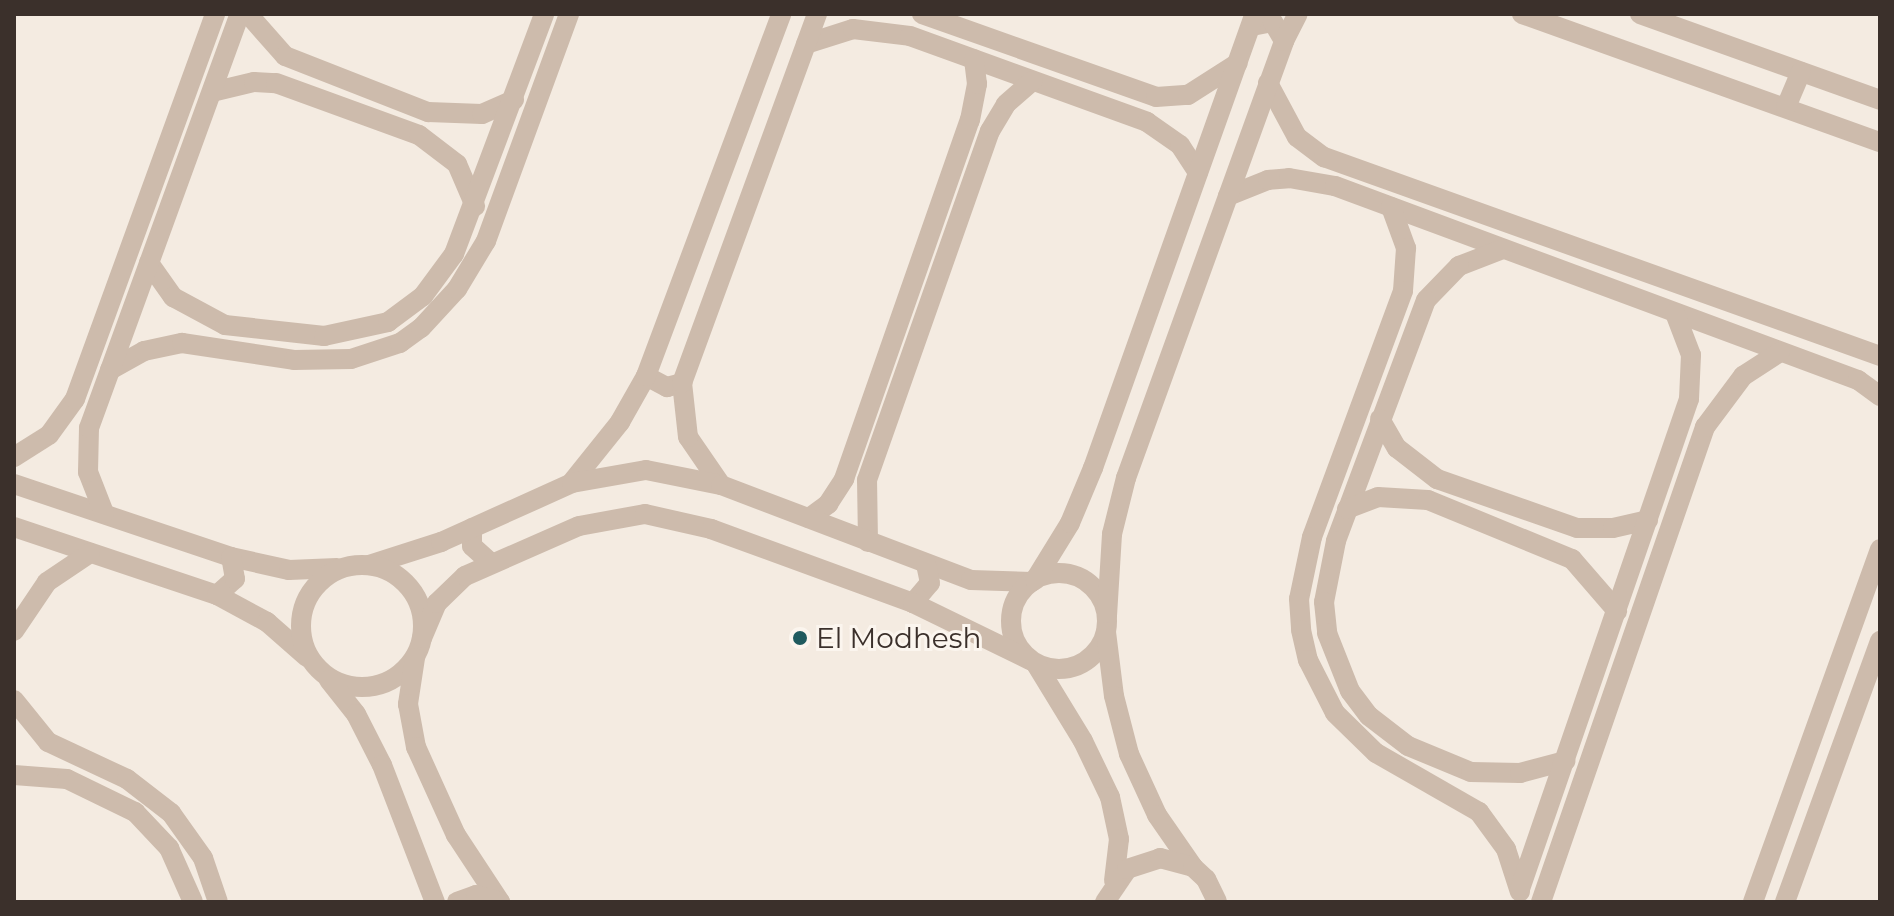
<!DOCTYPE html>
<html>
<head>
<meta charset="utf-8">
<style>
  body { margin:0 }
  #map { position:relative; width:1894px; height:916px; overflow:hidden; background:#f4ebe1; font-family:Montserrat,sans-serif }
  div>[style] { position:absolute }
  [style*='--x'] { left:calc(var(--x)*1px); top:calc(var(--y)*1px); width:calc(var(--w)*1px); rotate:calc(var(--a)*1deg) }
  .minor>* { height:20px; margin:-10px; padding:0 10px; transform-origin:10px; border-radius:10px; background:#cdbbac }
  .minor>.ring { margin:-10px; padding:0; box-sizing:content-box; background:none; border:20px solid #cdbbac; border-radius:50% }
  .dots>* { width:22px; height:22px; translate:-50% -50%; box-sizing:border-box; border:4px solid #fbf5ee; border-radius:50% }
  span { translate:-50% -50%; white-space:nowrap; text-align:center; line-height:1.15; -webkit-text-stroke:6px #fbf5ee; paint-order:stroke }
  .poi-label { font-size:28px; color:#3b302b }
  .left { translate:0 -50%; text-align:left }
  .frame { position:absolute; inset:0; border:16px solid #3b302b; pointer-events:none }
</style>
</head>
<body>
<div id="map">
  <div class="minor">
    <div style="--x:248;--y:14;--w:56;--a:48.6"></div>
    <div style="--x:285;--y:56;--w:154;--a:21.4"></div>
    <div style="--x:428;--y:112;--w:54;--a:2.1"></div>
    <div style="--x:482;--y:114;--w:35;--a:-24"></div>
    <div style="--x:922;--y:14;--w:248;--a:19.5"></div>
    <div style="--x:1156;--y:97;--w:32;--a:-4"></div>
    <div style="--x:1188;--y:95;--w:59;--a:-32.6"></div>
    <div style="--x:1522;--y:14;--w:380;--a:19.7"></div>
    <div style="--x:1640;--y:14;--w:255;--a:19.7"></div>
    <div style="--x:1252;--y:26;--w:21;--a:-11"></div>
    <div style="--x:1273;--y:22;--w:22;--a:60"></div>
    <div style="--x:806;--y:44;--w:49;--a:-17.7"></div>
    <div style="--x:853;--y:29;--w:57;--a:7"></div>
    <div style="--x:910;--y:36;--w:252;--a:19.9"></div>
    <div style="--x:1147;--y:122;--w:40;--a:34.9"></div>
    <div style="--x:1180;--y:145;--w:33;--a:57"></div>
    <div style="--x:1268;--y:83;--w:61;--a:61.8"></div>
    <div style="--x:1297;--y:137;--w:34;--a:37"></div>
    <div style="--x:1324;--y:157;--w:591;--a:19.69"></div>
    <div style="--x:212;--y:92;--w:43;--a:-13.4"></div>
    <div style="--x:254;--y:82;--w:22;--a:3"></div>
    <div style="--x:276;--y:83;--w:152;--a:20"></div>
    <div style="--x:419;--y:135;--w:48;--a:37.3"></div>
    <div style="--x:457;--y:164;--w:46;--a:66.8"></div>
    <div style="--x:1786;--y:107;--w:38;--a:-67"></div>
    <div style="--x:1228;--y:196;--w:43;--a:-21.8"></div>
    <div style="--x:1268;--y:180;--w:21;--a:-5"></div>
    <div style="--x:1289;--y:178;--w:47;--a:9.9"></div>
    <div style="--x:1335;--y:186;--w:558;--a:20.35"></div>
    <div style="--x:1858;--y:380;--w:27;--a:36"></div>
    <div style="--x:1391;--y:207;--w:44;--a:69.9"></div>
    <div style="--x:1406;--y:248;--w:43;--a:94"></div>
    <div style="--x:1403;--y:291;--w:262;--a:110.3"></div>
    <div style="--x:1312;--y:537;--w:63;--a:101.8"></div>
    <div style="--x:1299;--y:599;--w:31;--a:86"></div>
    <div style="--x:1301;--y:630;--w:31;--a:77"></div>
    <div style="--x:1308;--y:660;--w:59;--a:63"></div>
    <div style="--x:1335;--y:713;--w:57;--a:44.3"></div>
    <div style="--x:1376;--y:753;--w:119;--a:29.8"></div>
    <div style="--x:1479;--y:812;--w:46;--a:53.9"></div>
    <div style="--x:1506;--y:849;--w:45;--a:72"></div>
    <div style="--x:1503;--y:249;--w:47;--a:158.9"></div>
    <div style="--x:1459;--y:266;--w:47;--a:134.1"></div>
    <div style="--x:1426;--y:300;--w:257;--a:110.5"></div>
    <div style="--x:1336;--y:541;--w:62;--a:101.1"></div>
    <div style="--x:1324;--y:602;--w:31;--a:84"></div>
    <div style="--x:1327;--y:633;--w:62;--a:68.4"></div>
    <div style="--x:1350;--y:691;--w:31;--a:53"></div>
    <div style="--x:1369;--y:716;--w:49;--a:37.6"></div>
    <div style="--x:1408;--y:746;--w:68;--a:22.4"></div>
    <div style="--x:1471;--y:772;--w:49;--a:1.2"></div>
    <div style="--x:1520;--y:773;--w:47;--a:-14.9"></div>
    <div style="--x:149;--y:263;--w:42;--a:54.8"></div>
    <div style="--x:173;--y:297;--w:59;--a:28.3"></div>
    <div style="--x:225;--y:325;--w:100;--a:6.3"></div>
    <div style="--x:324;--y:336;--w:66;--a:-12.3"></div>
    <div style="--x:388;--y:322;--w:44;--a:-36.6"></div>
    <div style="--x:423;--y:296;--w:52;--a:-53.6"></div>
    <div style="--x:454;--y:254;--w:256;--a:-69.4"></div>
    <div style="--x:110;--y:370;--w:39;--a:-29"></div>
    <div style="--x:144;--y:351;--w:39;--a:-12"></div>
    <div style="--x:182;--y:343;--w:113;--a:8.6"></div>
    <div style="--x:294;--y:360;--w:57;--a:-1"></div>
    <div style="--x:351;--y:359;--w:52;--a:-18.1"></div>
    <div style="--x:400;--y:343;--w:26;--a:-36"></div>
    <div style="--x:421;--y:328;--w:53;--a:-47.3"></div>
    <div style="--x:457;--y:289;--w:56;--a:-58.9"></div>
    <div style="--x:486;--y:241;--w:242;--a:-69.9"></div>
    <div style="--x:646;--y:376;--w:24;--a:28"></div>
    <div style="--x:667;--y:387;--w:16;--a:-15"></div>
    <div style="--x:1380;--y:419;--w:34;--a:60"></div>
    <div style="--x:1397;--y:448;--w:51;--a:37.8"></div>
    <div style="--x:1437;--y:479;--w:148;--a:19.3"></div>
    <div style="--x:1577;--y:528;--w:36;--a:0"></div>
    <div style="--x:1613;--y:528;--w:36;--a:-13"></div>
    <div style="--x:14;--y:457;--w:41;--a:-32.2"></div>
    <div style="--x:49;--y:435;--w:44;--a:-54.2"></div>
    <div style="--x:75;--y:399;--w:410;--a:-70"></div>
    <div style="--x:572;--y:482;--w:77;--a:-51.3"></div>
    <div style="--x:620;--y:422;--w:53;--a:-60.5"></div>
    <div style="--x:646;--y:376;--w:386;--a:-69.5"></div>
    <div style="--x:14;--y:484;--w:229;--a:18.6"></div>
    <div style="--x:231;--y:557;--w:59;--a:12.6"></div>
    <div style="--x:289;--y:570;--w:48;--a:-2.4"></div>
    <div style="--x:721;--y:485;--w:58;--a:-124.5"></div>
    <div style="--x:688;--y:437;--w:54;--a:-96.3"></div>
    <div style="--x:682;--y:383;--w:393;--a:-69.9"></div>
    <div style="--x:1347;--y:509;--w:33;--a:-21"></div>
    <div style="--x:1378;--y:497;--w:50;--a:3.4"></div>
    <div style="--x:1428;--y:500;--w:156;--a:22.3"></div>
    <div style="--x:1572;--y:559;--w:69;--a:49.1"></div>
    <div style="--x:104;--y:513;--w:44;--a:-111.3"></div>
    <div style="--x:88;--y:472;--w:44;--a:-88.7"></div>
    <div style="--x:89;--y:428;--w:441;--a:-70"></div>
    <div style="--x:809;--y:518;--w:24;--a:-36"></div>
    <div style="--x:828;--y:504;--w:30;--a:-57"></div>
    <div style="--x:844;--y:479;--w:380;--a:-70.7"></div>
    <div style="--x:970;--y:120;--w:37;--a:-79"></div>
    <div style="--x:977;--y:84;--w:25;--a:-97"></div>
    <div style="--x:14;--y:527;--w:214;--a:18.5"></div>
    <div style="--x:217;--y:595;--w:57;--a:28.4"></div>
    <div style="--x:267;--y:622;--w:53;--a:41.2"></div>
    <div style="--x:472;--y:528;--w:18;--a:90"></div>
    <div style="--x:472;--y:546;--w:25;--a:42"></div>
    <div style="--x:868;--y:542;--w:62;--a:-90.9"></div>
    <div style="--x:867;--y:480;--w:370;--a:-70.6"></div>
    <div style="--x:990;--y:131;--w:31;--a:-59"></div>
    <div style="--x:1006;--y:104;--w:35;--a:-41"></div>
    <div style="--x:369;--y:565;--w:76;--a:-17.7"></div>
    <div style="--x:441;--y:542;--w:144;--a:-24.2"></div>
    <div style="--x:572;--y:483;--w:75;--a:-10"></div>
    <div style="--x:646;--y:470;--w:76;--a:11.3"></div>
    <div style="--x:721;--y:485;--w:267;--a:20.8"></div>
    <div style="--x:971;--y:580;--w:61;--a:1.9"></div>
    <div class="ring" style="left:301px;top:565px;width:102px;height:102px"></div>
    <div class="ring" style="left:1011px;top:573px;width:76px;height:76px"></div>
    <div style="--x:1035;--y:580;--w:67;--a:-58.4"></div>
    <div style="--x:1070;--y:523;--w:60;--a:-67.3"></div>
    <div style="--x:1093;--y:468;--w:482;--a:-70.4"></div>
    <div style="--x:217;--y:595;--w:24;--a:-42"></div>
    <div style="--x:235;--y:579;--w:22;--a:-100"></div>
    <div style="--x:913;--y:603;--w:26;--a:-50"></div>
    <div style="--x:930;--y:583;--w:19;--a:-102"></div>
    <div style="--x:1107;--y:616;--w:82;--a:-86.5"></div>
    <div style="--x:1112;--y:534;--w:58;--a:-76"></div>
    <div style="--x:1126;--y:478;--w:465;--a:-70.1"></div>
    <div style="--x:1284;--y:41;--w:30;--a:-63"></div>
    <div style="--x:14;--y:631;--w:59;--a:-56"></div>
    <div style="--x:47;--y:582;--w:52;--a:-34"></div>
    <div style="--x:1106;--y:632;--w:64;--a:82.9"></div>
    <div style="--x:1114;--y:696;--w:60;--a:75.5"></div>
    <div style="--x:1129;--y:754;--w:67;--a:65.3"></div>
    <div style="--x:1157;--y:815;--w:63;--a:55.3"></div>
    <div style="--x:422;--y:638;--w:38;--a:-67"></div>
    <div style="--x:437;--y:603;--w:39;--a:-44"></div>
    <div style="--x:465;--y:576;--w:124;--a:-23.7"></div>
    <div style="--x:579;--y:526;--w:67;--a:-10.3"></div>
    <div style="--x:645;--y:514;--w:68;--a:12.8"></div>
    <div style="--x:711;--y:529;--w:215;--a:20.1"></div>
    <div style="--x:913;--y:603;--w:130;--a:26"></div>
    <div style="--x:415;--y:658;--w:47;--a:98.7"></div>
    <div style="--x:408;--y:704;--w:44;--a:79.5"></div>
    <div style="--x:416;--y:747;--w:97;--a:65.6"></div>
    <div style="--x:456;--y:835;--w:80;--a:56.7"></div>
    <div style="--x:1036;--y:664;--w:90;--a:58.6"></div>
    <div style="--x:1083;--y:741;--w:62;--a:64.3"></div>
    <div style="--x:1110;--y:797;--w:43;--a:77.9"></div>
    <div style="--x:1119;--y:839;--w:42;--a:96.8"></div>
    <div style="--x:329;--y:680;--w:43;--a:51.5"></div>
    <div style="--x:356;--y:714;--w:57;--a:63"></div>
    <div style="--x:382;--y:765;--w:147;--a:68.9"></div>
    <div style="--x:14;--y:700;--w:54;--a:51"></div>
    <div style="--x:48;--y:742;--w:87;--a:25.1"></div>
    <div style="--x:127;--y:779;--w:56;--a:37.7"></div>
    <div style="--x:171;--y:813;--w:55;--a:54.6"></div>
    <div style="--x:203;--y:858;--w:46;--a:71.2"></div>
    <div style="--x:14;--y:775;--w:53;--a:4.3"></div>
    <div style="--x:67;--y:779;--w:76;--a:25.9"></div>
    <div style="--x:135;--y:812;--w:50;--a:46.6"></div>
    <div style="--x:169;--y:848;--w:59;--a:66"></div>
    <div style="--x:1520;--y:889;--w:518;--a:-70.97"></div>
    <div style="--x:1689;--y:399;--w:44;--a:-87.4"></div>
    <div style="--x:1691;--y:355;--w:45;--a:-110.9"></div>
    <div style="--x:457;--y:902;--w:20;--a:-20"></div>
    <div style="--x:476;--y:895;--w:25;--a:16"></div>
    <div style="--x:1105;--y:902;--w:40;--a:-56"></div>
    <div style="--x:1127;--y:869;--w:35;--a:-18"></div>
    <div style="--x:1160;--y:858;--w:34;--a:15"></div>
    <div style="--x:1193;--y:867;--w:18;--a:43"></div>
    <div style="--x:1206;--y:879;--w:25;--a:64"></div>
    <div style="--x:1541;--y:902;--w:503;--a:-70.95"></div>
    <div style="--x:1705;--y:427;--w:64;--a:-53.3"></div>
    <div style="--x:1743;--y:376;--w:44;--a:-33"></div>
    <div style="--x:1753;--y:902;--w:375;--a:-70.2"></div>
    <div style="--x:1785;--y:902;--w:278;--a:-70"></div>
  </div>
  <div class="dots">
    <div style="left:800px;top:638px;background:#1f5a5e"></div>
  </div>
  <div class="poi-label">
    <span class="left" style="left:816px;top:638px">El Modhesh</span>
  </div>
  <div class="frame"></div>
</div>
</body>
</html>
